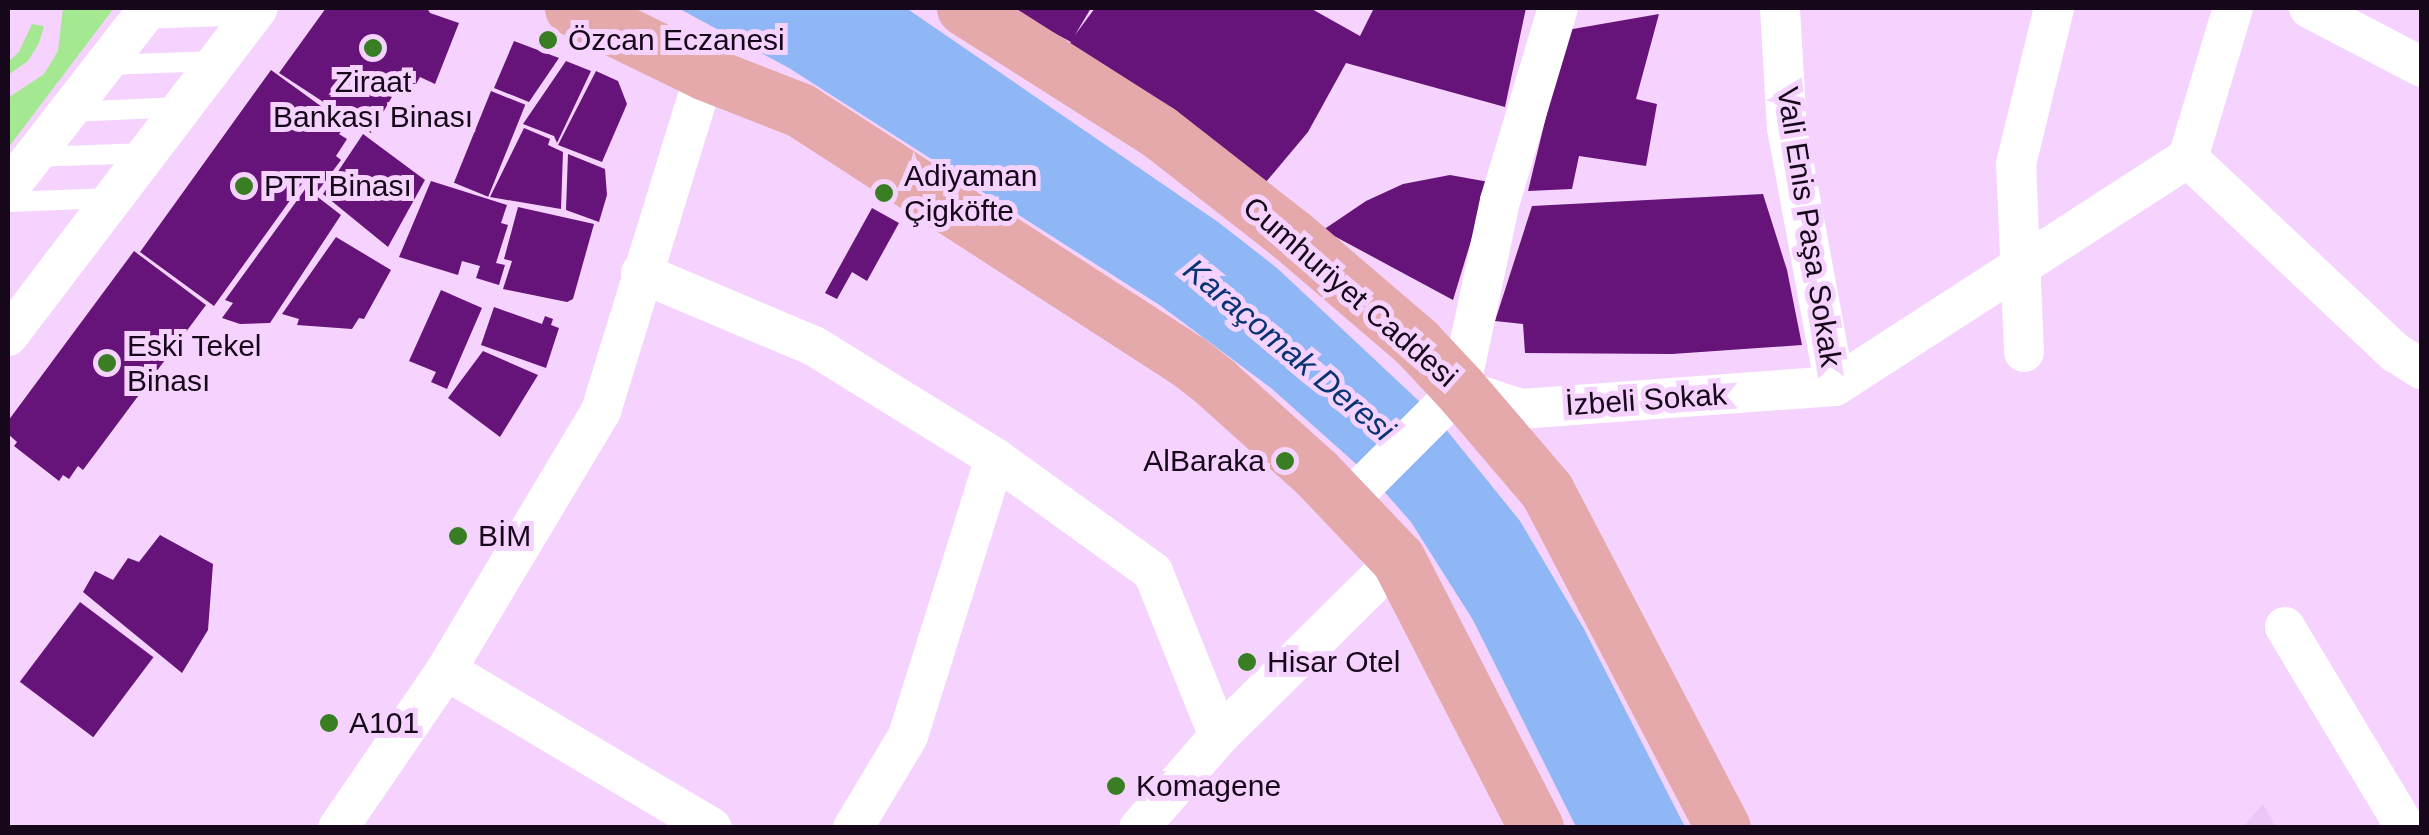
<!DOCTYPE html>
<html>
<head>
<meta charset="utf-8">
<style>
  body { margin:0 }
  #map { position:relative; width:2429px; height:835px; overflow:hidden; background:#f5d3fe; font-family:Helvetica,sans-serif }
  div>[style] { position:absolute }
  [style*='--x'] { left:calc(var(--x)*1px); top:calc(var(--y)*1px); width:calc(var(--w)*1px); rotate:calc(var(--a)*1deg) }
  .built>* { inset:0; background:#ebc6f6 }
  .green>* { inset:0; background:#a4e891 }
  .water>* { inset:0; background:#8fb7f6 }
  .building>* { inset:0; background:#661479; transform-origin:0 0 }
  .lane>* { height:20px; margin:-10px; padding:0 10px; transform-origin:10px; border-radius:10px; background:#fff }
  .street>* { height:40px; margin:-20px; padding:0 20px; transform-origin:20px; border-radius:20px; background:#fff }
  .primary>* { height:55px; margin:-27.5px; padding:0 27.5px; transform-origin:27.5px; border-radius:27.5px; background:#e5a9ab }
  .dots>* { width:28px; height:28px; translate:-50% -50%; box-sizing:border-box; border:5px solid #f5d3fe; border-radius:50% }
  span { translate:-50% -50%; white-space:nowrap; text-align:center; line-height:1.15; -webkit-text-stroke:10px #f5d3fe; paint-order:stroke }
  .poi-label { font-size:30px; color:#16081a }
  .left { translate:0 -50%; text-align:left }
  .right { translate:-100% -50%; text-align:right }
  .street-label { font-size:30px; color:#16081a }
  .water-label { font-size:32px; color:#093473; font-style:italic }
  .frame { position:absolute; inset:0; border:10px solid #16081a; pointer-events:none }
</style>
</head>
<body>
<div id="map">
  <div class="built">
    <div style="clip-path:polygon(2263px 804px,2276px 827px,2243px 827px)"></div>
  </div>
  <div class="green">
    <div style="clip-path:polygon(63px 8px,114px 8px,8px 148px,8px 98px,44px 74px,58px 51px)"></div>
    <div style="clip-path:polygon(32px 24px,44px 26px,39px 43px,28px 61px,8px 75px,8px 62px,19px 52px)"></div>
  </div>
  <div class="water">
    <div style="clip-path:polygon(678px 8px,906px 8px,1218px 222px,1277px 268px,1436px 417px,1520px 521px,1584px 629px,1685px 827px,1576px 827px,1473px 620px,1411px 522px,1373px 479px,1271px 388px,1161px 306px,789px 68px)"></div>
  </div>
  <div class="building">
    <div style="clip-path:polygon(326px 8px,427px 8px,430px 13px,459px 23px,435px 84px,420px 77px,410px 95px,396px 90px,371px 133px,279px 73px)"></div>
    <div style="clip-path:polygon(1007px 8px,1091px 8px,1075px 35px,1095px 8px,1310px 8px,1360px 36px,1374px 8px,1526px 8px,1505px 107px,1346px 63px,1308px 132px,1260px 189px,1054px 65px,1071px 42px)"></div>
    <div style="clip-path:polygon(1659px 14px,1636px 99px,1657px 104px,1646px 166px,1579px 156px,1572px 189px,1528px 191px,1567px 30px)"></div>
    <div style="clip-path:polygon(514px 41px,559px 58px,529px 102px,494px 88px)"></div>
    <div style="clip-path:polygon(566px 61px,591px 71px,557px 143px,554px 136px,523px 124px)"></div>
    <div style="clip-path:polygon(271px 70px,347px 125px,339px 134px,347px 139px,336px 156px,341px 160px,318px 191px,304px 181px,214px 306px,140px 252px)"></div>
    <div style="clip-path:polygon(596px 71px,618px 81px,627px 104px,602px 162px,558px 145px)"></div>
    <div style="left:491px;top:91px;width:37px;height:99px;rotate:22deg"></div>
    <div style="clip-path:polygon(524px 128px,550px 139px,548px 145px,563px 152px,561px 209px,490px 197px)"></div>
    <div style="clip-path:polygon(363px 134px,425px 180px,388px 247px,323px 194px)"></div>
    <div style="clip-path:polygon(568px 154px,605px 169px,607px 195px,599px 222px,566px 210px)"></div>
    <div style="clip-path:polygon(1450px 175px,1489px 182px,1453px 300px,1323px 230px,1366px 201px,1403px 184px)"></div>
    <div style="clip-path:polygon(431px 181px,507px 205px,501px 223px,508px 225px,496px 263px,505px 265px,499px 285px,476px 278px,480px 266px,462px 261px,458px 275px,399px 257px)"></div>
    <div style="clip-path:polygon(306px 188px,341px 215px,270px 323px,240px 324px,222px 318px,233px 303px,225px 300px)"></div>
    <div style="clip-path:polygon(1763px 194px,1787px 270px,1802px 345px,1672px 354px,1525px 353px,1523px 324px,1495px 321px,1532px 206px)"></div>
    <div style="clip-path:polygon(518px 207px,594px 224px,573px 299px,567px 302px,503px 289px,512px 261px,504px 259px)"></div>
    <div style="clip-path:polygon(872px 208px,899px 223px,867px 281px,852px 272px,837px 299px,825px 293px)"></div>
    <div style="clip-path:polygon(336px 237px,391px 270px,364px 319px,359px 318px,352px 329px,297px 325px,299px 319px,282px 314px)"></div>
    <div style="clip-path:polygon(134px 251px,206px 305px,83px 470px,78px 466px,69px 479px,63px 475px,59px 481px,14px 446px,17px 442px,8px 434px,8px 421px)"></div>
    <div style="clip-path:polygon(441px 290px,482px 308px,447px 389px,431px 382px,436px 372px,409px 361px)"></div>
    <div style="clip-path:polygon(494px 307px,542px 324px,545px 316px,553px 319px,551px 325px,559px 328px,546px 368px,481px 345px)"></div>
    <div style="clip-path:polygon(483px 351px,538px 375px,500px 437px,448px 398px)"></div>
    <div style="clip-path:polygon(160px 535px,213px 564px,208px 630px,182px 673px,83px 592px,95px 571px,113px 580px,128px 558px,139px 562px)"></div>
    <div style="left:80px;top:602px;width:92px;height:100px;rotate:37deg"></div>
  </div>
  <div class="lane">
    <div style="--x:142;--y:19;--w:110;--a:-2.1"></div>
    <div style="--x:106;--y:65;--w:110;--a:-2.1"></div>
    <div style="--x:70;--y:112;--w:111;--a:-2.6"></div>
    <div style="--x:34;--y:157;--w:113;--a:-2"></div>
    <div style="--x:8;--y:202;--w:102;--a:-2.2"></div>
  </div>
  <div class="street">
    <div style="--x:1780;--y:8;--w:120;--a:86.7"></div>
    <div style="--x:1787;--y:128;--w:262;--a:79.5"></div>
    <div style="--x:2309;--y:8;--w:127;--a:27.6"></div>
    <div style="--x:2188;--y:158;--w:285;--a:43.2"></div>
    <div style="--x:2396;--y:353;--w:31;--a:32"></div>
    <div style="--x:8;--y:189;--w:229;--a:-52.1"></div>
    <div style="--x:641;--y:273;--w:188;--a:22.9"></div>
    <div style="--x:814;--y:346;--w:213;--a:31.7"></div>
    <div style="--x:995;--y:458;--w:195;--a:35.8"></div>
    <div style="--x:1153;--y:572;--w:177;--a:68.1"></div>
    <div style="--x:8;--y:336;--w:412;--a:-52.7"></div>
    <div style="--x:2024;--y:352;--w:188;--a:-92.4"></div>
    <div style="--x:2016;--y:164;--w:161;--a:-76.3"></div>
    <div style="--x:1460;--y:389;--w:64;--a:18.2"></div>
    <div style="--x:1521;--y:409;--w:315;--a:-4.2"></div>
    <div style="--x:1835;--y:386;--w:420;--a:-32.9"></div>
    <div style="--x:2188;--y:158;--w:157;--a:-73.3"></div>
    <div style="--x:1346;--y:503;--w:161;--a:-45"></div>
    <div style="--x:1460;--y:389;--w:192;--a:-78"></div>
    <div style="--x:1500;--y:201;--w:202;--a:-73.3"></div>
    <div style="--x:2285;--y:627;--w:235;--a:59"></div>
    <div style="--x:446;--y:670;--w:309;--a:30.7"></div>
    <div style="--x:338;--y:828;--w:191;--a:-55.6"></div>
    <div style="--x:446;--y:670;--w:302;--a:-59.1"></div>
    <div style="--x:601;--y:411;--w:354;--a:-72.9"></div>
    <div style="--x:853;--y:828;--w:107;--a:-59.1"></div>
    <div style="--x:908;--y:736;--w:291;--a:-72.6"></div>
    <div style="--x:1139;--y:828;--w:122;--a:-49"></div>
    <div style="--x:1219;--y:736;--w:252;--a:-44.7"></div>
  </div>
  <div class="primary">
    <div style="--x:572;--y:8;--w:148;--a:26"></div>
    <div style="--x:705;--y:73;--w:102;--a:21.3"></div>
    <div style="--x:800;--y:110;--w:461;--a:32.9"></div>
    <div style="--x:1187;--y:360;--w:37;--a:38"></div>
    <div style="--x:1216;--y:383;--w:135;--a:42"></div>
    <div style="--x:1316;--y:473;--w:119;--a:46.4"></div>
    <div style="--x:1398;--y:559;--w:302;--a:62.8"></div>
    <div style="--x:964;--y:8;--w:230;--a:32.4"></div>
    <div style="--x:1158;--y:131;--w:167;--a:38"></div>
    <div style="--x:1290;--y:234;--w:167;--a:40.6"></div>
    <div style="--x:1417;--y:343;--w:63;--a:46.9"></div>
    <div style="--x:1460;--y:389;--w:134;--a:49.5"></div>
    <div style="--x:1547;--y:491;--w:380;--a:62.4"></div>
  </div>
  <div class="dots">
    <div style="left:548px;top:40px;background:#397e22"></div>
    <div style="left:373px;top:48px;background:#397e22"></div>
    <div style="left:244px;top:186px;background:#397e22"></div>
    <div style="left:884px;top:193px;background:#397e22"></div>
    <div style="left:107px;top:363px;background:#397e22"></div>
    <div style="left:1285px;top:461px;background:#397e22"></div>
    <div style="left:458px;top:536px;background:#397e22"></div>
    <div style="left:1247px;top:662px;background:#397e22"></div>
    <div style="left:329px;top:723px;background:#397e22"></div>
    <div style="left:1116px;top:786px;background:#397e22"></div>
  </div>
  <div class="poi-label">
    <span class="left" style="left:568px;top:40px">Özcan Eczanesi</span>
    <span style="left:373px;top:99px">Ziraat<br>Bankası Binası</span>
    <span class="left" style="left:904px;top:193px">Adiyaman<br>Çigköfte</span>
    <span class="left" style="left:264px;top:186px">PTT Binası</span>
    <span class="left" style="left:127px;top:363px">Eski Tekel<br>Binası</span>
    <span class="right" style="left:1265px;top:461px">AlBaraka</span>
    <span class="left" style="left:478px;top:536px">BİM</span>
    <span class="left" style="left:1267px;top:662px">Hisar Otel</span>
    <span class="left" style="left:349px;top:723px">A101</span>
    <span class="left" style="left:1136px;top:786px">Komagene</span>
  </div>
  <div class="street-label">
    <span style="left:1809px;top:227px;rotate:81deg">Vali Enis Paşa Sokak</span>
    <span style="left:1350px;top:292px;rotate:41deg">Cumhuriyet Caddesi</span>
    <span style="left:1646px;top:400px;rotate:-4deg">İzbeli Sokak</span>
  </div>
  <div class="water-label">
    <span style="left:1289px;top:350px;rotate:40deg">Karaçomak Deresi</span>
  </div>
  <div class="frame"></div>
</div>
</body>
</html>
